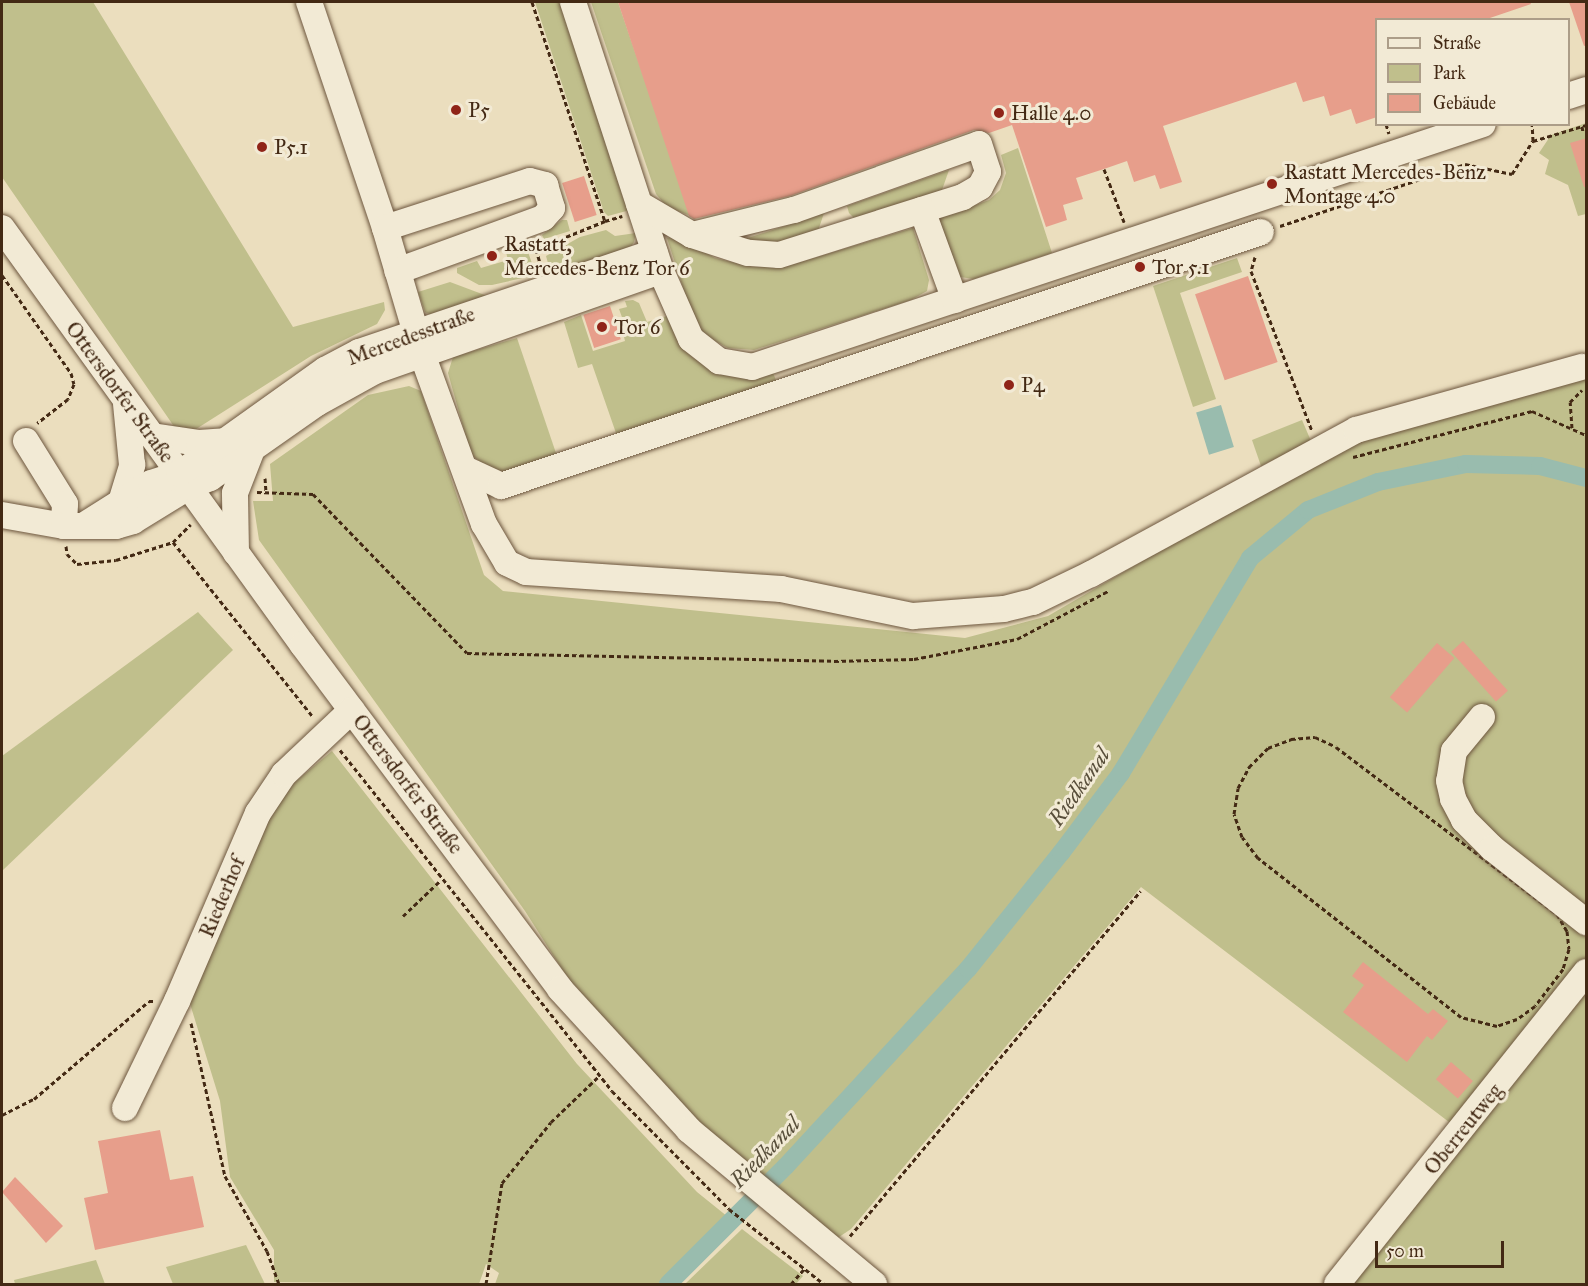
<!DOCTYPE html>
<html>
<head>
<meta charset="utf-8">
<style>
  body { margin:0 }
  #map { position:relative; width:1588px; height:1286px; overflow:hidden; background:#ebdebe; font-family:"IM FELL Great Primer",serif }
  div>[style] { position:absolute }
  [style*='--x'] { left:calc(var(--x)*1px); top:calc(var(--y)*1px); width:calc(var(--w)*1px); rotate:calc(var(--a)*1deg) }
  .green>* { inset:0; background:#c0bf8c }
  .water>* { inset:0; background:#99bcae; transform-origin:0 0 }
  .canal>* { height:18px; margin:-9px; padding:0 9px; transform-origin:9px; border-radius:9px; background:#99bcae }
  .building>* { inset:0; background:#e79e8b; transform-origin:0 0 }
  .path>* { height:3px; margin-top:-1.5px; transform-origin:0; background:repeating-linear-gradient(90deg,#432914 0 4.5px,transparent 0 7.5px) }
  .roads { filter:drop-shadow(0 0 2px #6d563e) drop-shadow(0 0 2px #6d563e) }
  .minor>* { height:26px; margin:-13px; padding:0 13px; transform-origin:13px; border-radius:13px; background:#f2ead5 }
  .dots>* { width:16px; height:16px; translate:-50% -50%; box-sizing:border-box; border:3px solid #f2ead5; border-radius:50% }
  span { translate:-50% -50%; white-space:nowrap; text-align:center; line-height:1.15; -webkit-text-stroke:6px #f2ead5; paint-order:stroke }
  .poi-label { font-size:21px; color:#432914 }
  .left { translate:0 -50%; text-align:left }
  .street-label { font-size:21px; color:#432914 }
  .water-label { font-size:22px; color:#584e3a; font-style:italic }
  .frame { position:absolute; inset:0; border:3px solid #432914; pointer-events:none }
  .legend { position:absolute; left:1375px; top:18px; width:195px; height:108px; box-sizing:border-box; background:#f2ead5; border:2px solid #ac9d88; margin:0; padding:8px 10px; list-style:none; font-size:18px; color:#432914 }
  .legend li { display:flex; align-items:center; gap:12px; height:30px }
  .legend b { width:30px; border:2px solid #ac9d88 }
  .scale { position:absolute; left:1375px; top:1241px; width:129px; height:27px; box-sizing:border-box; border:3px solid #432914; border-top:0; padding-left:8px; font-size:18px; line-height:21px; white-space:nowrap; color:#432914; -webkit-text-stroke:4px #f2ead5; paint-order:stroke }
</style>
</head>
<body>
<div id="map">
  <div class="green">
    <div style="clip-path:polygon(2px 2px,93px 2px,293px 327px,384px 302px,385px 310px,377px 324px,311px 356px,182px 438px,2px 177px)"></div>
    <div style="clip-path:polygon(535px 2px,563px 2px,630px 210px,608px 216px,604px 212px)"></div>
    <div style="clip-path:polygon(591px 2px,618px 2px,691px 216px,667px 207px,656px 194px)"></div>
    <div style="clip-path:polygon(1586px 123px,1586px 214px,1578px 216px,1568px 185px,1545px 174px,1549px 160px,1539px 153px,1551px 135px)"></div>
    <div style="clip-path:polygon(1018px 148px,1052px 253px,974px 279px,960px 277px,935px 220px,989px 200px,1000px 190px,1006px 173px,1001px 155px)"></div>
    <div style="clip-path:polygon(949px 170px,942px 190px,866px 219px,855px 219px,849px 213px,847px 206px)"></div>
    <div style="clip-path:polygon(824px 213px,818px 231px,772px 245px,742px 240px)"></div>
    <div style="clip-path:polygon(562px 220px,567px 220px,570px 231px,544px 239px,542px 235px)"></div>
    <div style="clip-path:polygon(913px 228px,929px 280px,927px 291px,911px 300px,754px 350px,728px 348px,706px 336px,693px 319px,667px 238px,677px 236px,715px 258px,753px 267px,784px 267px)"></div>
    <div style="clip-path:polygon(606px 230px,615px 236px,636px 233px,634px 242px,630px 248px,553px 281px,546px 256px,580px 237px)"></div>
    <div style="clip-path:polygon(520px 247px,527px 249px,536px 275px,492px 285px,479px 285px,457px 273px,457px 268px,477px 261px,481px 268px,508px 260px,506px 252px)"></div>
    <div style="clip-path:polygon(1237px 258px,1242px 272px,1180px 293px,1216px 399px,1193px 407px,1153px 286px)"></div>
    <div style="clip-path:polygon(450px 282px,490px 297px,433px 316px,425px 312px,418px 292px)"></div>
    <div style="clip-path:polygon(633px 300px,639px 303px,647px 322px,667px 316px,673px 329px,772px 370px,777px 383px,617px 436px,592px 364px,578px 368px,564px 322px,581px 315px,593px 351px,625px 341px,623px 333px,627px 331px,619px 309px,627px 307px,625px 301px)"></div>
    <div style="clip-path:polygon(517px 338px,559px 462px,502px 477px,471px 455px,448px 373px,453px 357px)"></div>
    <div style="clip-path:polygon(1586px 378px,1586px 1284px,1345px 1284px,1466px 1135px,1141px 887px,851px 1229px,836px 1239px,754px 1172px,665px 1091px,565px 974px,525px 911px,259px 540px,253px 501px,273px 501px,270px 464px,368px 395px,409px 386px,421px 391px,484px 575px,503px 591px,965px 638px,1048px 616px,1356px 437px)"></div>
    <div style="clip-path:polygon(1302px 420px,1311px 441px,1261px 466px,1252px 440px)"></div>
    <div style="clip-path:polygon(198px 612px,233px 650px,2px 871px,2px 756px)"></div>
    <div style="clip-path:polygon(332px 751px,577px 1064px,697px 1192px,728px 1217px,658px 1284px,495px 1284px,499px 1273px,486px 1264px,479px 1284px,274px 1282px,274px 1250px,230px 1177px,220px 1101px,187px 994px,266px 819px,295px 782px)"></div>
    <div style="clip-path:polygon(742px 1229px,803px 1276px,796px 1284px,685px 1284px)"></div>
    <div style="clip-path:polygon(246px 1245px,265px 1284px,173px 1284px,166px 1267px)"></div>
    <div style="clip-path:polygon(96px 1260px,105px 1284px,15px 1284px,14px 1280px)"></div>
  </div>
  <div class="water">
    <div style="left:1221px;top:405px;width:44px;height:26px;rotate:73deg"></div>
  </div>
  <div class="canal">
    <div style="--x:668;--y:1284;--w:167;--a:-45"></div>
    <div style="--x:786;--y:1166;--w:268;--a:-47.3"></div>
    <div style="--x:968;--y:969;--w:149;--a:-51.3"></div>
    <div style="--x:1061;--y:853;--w:100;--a:-53.1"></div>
    <div style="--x:1121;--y:773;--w:251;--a:-59"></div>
    <div style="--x:1250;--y:558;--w:75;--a:-39.6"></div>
    <div style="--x:1308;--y:510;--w:75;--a:-21.8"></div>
    <div style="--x:1378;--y:482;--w:90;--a:-11.6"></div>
    <div style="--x:1466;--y:464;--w:74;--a:1.5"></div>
    <div style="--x:1540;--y:466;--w:48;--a:14.6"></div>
  </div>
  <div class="building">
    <div style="clip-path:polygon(618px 2px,1530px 2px,1531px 4px,1484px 20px,1377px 20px,1377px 117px,1356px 124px,1351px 109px,1330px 116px,1324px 96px,1303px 102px,1296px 82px,1163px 126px,1182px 182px,1160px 189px,1155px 175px,1134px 182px,1127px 161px,1104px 169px,1076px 178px,1083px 199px,1063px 205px,1067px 220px,1046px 227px,1012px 125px,989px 133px,974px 130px,790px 196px,694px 219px,689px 216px)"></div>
    <div style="clip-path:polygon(1569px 2px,1587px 2px,1587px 45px,1584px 46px)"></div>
    <div style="clip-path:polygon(1587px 138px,1587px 187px,1584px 187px,1570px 143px)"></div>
    <div style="left:584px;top:176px;width:41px;height:23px;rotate:72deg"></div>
    <div style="left:1248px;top:276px;width:91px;height:56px;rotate:71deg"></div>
    <div style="left:610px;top:306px;width:35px;height:28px;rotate:72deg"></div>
    <div style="left:1463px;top:641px;width:67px;height:16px;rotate:48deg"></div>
    <div style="left:1437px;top:643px;width:23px;height:72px;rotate:41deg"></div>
    <div style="clip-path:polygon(1363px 962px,1428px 1014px,1433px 1009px,1448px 1021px,1432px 1040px,1427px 1036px,1407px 1062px,1343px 1012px,1364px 985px,1352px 976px)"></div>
    <div style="left:1451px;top:1062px;width:29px;height:23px;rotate:41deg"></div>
    <div style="clip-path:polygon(160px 1130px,170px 1180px,193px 1176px,204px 1227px,95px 1250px,84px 1198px,108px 1193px,98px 1141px)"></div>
    <div style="clip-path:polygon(15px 1177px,63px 1226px,46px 1243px,2px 1192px)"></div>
  </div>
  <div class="path">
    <div style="--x:532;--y:2;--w:231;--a:71.6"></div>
    <div style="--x:605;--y:221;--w:74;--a:157.9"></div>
    <div style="--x:536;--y:249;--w:19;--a:74"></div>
    <div style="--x:1386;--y:124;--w:10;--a:73"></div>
    <div style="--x:1582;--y:126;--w:6;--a:81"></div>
    <div style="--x:1533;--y:141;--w:55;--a:-16.8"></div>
    <div style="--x:1104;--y:169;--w:57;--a:69.3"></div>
    <div style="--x:605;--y:221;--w:18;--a:-16"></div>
    <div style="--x:1280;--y:226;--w:195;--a:-18.5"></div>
    <div style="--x:1465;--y:164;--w:48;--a:12"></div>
    <div style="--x:1512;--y:174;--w:39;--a:-58"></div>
    <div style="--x:1533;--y:141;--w:17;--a:-93"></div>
    <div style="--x:1255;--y:257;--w:15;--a:106"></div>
    <div style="--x:1251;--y:271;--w:171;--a:69.1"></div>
    <div style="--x:2;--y:275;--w:120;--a:54.9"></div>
    <div style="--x:71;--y:373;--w:11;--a:75"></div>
    <div style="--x:74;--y:384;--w:16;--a:112"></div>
    <div style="--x:68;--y:399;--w:39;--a:142"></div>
    <div style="--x:1572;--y:428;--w:26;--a:-94"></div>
    <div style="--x:1570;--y:402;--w:17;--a:-45"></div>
    <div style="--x:1353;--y:457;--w:185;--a:-14.4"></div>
    <div style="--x:1532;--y:411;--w:59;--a:24"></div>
    <div style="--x:265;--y:478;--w:13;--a:86"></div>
    <div style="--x:257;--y:492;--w:56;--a:2"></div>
    <div style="--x:313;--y:494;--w:221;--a:45.9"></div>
    <div style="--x:467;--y:653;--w:367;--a:1.2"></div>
    <div style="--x:834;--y:661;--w:80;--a:-1.4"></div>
    <div style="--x:914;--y:659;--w:105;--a:-11"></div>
    <div style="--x:1017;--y:639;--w:103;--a:-27.8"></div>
    <div style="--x:173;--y:542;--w:25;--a:-45"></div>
    <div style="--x:66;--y:546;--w:8;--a:83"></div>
    <div style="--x:67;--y:554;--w:14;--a:45"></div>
    <div style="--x:77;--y:564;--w:39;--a:-6"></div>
    <div style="--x:116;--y:560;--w:60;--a:-17.5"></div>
    <div style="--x:173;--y:542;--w:224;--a:51.3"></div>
    <div style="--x:1315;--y:737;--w:23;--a:25"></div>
    <div style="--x:1336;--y:747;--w:277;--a:37.1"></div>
    <div style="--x:1557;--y:914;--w:20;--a:60"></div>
    <div style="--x:1567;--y:931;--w:18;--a:84"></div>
    <div style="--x:1569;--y:949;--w:21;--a:107"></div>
    <div style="--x:1563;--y:969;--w:46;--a:127.1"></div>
    <div style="--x:1535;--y:1006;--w:22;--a:144"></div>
    <div style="--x:1517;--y:1019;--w:21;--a:161"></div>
    <div style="--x:1497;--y:1026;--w:37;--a:-166"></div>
    <div style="--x:1461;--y:1017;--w:258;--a:-141.9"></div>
    <div style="--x:1258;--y:858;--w:26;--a:-127"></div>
    <div style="--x:1242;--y:837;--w:24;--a:-109"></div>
    <div style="--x:1234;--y:814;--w:26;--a:-81"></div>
    <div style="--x:1238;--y:788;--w:24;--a:-62"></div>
    <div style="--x:1249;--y:767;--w:27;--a:-45"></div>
    <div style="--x:1268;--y:748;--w:25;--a:-21"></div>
    <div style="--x:1291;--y:739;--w:24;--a:-5"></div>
    <div style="--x:340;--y:750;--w:436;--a:51.4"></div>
    <div style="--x:612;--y:1091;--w:166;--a:45.2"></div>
    <div style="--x:729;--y:1209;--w:121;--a:38.3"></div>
    <div style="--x:403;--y:916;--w:52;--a:-43.5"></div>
    <div style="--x:191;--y:1023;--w:157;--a:77.5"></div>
    <div style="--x:225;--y:1176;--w:86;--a:60.8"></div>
    <div style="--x:267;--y:1251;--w:35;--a:70"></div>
    <div style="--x:2;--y:1115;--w:36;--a:-27"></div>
    <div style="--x:34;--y:1099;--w:151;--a:-40.4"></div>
    <div style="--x:149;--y:1001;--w:6;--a:0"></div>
    <div style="--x:850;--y:1236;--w:451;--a:-49.9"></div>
    <div style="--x:486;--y:1284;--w:102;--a:-81"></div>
    <div style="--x:502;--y:1183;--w:78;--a:-51.2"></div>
    <div style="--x:551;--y:1122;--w:66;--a:-43.8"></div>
    <div style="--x:791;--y:1284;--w:20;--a:-49"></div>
  </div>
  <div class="roads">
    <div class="minor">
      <div style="--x:309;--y:2;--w:238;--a:71.4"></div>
      <div style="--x:385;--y:228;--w:131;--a:73.6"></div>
      <div style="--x:422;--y:354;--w:181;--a:70"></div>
      <div style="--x:484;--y:524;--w:45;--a:59.5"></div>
      <div style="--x:507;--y:563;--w:21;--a:25"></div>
      <div style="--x:526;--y:572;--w:256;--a:3.8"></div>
      <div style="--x:781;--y:589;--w:135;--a:11.6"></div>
      <div style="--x:913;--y:616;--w:91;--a:-4.4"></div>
      <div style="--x:1004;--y:609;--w:30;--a:-14"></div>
      <div style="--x:1033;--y:602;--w:64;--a:-25.8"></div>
      <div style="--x:1091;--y:574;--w:302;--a:-28.5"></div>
      <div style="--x:1356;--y:430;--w:235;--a:-15.6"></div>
      <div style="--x:573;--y:2;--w:283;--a:71.9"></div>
      <div style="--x:661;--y:271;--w:74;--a:66.2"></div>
      <div style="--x:691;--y:339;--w:36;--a:38"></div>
      <div style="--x:719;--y:361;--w:34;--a:10"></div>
      <div style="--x:752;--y:367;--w:770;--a:-18.39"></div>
      <div style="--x:1568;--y:96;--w:19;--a:-18"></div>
      <div style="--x:639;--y:204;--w:61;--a:30.3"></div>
      <div style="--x:692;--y:235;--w:105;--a:-13.8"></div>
      <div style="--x:794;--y:210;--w:196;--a:-19.6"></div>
      <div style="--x:979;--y:144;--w:29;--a:72"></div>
      <div style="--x:988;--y:172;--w:17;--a:118"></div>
      <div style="--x:980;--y:187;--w:20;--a:150"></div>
      <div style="--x:963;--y:197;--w:193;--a:162.5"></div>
      <div style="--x:779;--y:255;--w:31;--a:-176"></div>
      <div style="--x:748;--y:253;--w:59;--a:-162.2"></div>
      <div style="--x:922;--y:210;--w:96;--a:69.9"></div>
      <div style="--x:2;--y:228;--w:514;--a:54.18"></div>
      <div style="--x:303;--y:645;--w:429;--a:53.2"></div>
      <div style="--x:560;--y:989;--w:191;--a:47.5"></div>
      <div style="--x:689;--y:1130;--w:241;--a:39.8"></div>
      <div style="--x:385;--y:228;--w:152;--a:-18"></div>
      <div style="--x:530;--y:181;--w:16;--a:15"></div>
      <div style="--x:545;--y:185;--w:24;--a:73"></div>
      <div style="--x:552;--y:208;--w:13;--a:132"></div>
      <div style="--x:543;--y:218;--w:155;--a:160"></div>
      <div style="--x:152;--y:436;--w:48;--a:8.5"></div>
      <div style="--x:199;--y:443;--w:26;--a:-4"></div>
      <div style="--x:26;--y:441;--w:74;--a:58.2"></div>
      <div style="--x:65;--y:504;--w:22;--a:93"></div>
      <div style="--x:465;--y:469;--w:40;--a:25"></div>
      <div style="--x:501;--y:486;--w:801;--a:-18.48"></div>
      <div style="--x:121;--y:502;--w:39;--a:-73"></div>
      <div style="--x:132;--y:465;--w:61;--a:-95.6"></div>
      <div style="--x:2;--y:515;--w:63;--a:10.1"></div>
      <div style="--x:64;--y:526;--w:52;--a:0"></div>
      <div style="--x:116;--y:526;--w:18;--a:-16"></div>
      <div style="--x:133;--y:521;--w:65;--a:-31.7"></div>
      <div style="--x:188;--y:487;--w:24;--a:-22"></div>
      <div style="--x:210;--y:478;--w:131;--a:-35"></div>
      <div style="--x:317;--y:403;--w:66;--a:-28.9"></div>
      <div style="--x:375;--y:371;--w:303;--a:-19.3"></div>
      <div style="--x:83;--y:526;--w:80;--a:-32.3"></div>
      <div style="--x:151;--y:483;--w:29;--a:-18"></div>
      <div style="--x:179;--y:474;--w:179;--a:-35.5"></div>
      <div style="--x:325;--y:370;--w:38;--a:-28"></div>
      <div style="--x:359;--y:352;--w:312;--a:-18.7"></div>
      <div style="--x:236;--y:553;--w:60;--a:-91"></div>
      <div style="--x:235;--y:493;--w:44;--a:-68.7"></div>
      <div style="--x:1482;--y:717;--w:44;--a:129.5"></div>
      <div style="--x:1454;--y:751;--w:30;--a:99"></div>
      <div style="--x:1449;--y:781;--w:18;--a:77"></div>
      <div style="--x:1453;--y:799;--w:24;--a:62"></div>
      <div style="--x:1464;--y:820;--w:40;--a:45"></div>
      <div style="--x:1492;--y:848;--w:120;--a:38.2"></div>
      <div style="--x:125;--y:1108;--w:119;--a:-64.1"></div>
      <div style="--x:177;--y:1001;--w:205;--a:-66.7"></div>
      <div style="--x:258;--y:813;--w:47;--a:-56.3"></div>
      <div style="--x:284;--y:774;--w:93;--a:-43.3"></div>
      <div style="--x:1337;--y:1284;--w:399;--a:-51.4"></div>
    </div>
  </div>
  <div class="dots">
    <div style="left:456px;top:110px;background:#8f2418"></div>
    <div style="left:999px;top:113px;background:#8f2418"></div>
    <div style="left:262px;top:147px;background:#8f2418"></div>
    <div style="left:1272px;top:184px;background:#8f2418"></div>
    <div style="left:492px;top:256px;background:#8f2418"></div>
    <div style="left:1140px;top:267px;background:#8f2418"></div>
    <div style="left:602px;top:327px;background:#8f2418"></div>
    <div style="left:1009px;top:385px;background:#8f2418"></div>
  </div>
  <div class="poi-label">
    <span class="left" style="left:468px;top:110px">P5</span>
    <span class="left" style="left:1011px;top:113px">Halle 4.0</span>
    <span class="left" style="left:274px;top:147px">P5.1</span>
    <span class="left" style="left:1284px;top:184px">Rastatt Mercedes-Benz<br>Montage 4.0</span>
    <span class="left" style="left:504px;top:256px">Rastatt,<br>Mercedes-Benz Tor 6</span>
    <span class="left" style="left:1152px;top:267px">Tor 5.1</span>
    <span class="left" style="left:614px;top:327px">Tor 6</span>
    <span class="left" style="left:1021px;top:385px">P4</span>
  </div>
  <div class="street-label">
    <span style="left:411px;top:336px;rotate:-20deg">Mercedesstraße</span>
    <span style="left:120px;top:392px;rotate:54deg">Ottersdorfer Straße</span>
    <span style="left:408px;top:784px;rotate:53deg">Ottersdorfer Straße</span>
    <span style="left:222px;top:897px;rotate:-67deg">Riederhof</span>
    <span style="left:1463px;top:1129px;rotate:-51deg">Oberreutweg</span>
  </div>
  <div class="water-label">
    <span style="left:1079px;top:787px;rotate:-55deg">Riedkanal</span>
    <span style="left:765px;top:1152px;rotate:-46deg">Riedkanal</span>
  </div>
  <div class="frame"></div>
  <ul class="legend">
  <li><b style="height:8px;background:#f2ead5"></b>Straße</li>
  <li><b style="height:16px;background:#c0bf8c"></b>Park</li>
  <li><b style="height:16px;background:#e79e8b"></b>Gebäude</li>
  </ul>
  <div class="scale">50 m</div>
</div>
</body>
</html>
